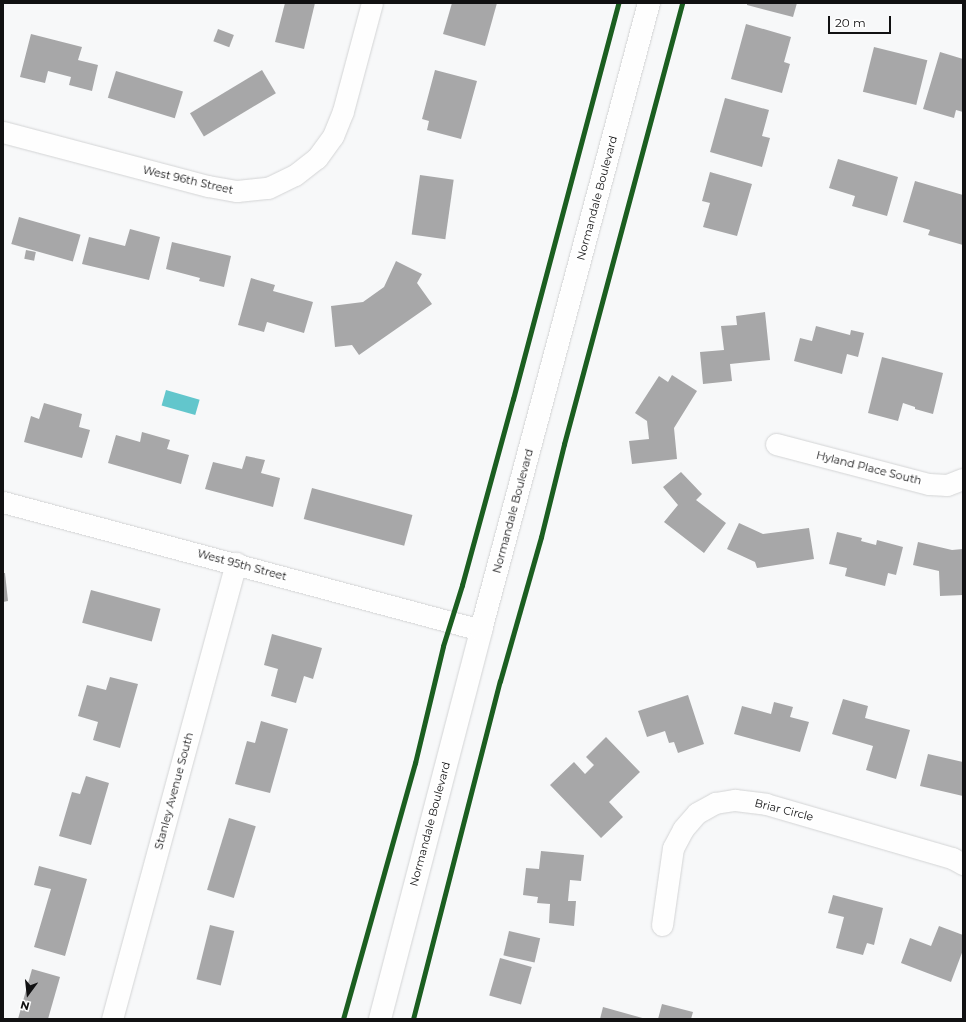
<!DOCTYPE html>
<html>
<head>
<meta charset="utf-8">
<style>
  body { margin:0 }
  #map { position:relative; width:966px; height:1022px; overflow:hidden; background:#f7f8f9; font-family:Montserrat,sans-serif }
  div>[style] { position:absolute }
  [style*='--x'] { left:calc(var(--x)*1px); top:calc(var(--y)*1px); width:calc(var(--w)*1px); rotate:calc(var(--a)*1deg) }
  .water>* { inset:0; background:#62c6cc; transform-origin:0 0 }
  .building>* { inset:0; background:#a7a7a8; transform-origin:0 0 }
  .roads { filter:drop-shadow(0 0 1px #d3d4d5) drop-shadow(0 0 1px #d3d4d5) }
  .street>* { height:21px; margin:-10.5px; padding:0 10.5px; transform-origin:10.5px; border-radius:10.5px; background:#fefefe }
  .secondary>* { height:22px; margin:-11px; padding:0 11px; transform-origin:11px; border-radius:11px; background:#fefefe }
  .cycleway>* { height:5px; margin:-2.5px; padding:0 2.5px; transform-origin:2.5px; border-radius:2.5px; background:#1b5e20 }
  span { translate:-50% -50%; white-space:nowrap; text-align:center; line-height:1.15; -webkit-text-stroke:4px #fff; paint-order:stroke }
  .street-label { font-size:11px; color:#111112 }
  .frame { position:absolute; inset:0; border:4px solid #111112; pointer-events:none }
  .north { position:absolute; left:8px; top:974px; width:40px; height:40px; -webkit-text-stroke:3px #fff; paint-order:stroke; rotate:195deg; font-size:11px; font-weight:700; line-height:16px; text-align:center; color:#111112 }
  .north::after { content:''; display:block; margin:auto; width:14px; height:18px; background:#111112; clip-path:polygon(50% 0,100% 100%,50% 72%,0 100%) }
  .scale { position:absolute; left:828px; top:16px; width:63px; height:18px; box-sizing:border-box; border:2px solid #111112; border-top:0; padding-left:5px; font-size:12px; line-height:14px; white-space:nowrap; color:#111112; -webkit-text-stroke:3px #fff; paint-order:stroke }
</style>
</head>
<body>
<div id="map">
  <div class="water">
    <div style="left:166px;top:390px;width:35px;height:16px;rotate:16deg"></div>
  </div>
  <div class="building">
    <div style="clip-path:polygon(285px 3px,315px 3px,304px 49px,275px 42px)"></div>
    <div style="clip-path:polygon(452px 3px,497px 3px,485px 46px,443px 34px)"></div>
    <div style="clip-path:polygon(747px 3px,797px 3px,793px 17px,747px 5px)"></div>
    <div style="clip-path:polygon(746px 24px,791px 37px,784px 62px,790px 64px,782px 93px,731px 79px)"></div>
    <div style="left:218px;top:29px;width:17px;height:13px;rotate:21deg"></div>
    <div style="clip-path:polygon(31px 34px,82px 47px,78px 60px,98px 65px,92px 91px,69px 85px,71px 77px,48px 71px,45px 83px,20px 77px)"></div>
    <div style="left:874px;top:47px;width:55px;height:46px;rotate:14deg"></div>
    <div style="clip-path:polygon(940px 52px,963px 59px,963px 112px,956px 110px,954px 118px,923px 109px)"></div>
    <div style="left:262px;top:70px;width:27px;height:84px;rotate:59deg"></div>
    <div style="clip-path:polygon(435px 70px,477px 81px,461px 139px,427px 130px,429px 121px,422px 119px)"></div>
    <div style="left:116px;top:71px;width:70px;height:28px;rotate:17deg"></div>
    <div style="clip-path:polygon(725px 98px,769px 110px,762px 136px,770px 138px,762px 167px,710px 152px)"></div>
    <div style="clip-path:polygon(838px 159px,898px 177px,887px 216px,852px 206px,855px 196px,829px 188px)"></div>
    <div style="clip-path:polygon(710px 172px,752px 184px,737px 236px,703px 227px,710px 203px,702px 201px)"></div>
    <div style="left:420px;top:175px;width:34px;height:60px;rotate:8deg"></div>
    <div style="clip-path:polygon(915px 181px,963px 195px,963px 245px,928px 235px,930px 230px,903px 222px)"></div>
    <div style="left:19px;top:217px;width:64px;height:28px;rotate:16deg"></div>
    <div style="clip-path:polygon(130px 229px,160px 237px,149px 280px,82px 264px,89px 237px,125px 246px)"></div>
    <div style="clip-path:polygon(172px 242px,231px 256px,224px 287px,199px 281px,200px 278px,166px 269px)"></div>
    <div style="left:26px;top:250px;width:10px;height:9px;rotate:11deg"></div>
    <div style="clip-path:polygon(396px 261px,422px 274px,417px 283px,432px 304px,359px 355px,352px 345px,335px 347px,331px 306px,363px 302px,384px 287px)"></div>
    <div style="clip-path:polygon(251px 278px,275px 285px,273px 291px,313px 302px,304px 333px,267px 322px,264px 332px,238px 325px)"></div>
    <div style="clip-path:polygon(765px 312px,770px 360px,730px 364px,732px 381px,703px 384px,700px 352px,724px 350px,721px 326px,737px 325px,736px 316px)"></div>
    <div style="clip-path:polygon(816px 326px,850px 335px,851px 330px,864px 333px,858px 357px,847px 354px,842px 374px,794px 361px,800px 338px,812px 341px)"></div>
    <div style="clip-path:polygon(882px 357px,943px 373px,933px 414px,915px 409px,915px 407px,903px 403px,898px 421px,868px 413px)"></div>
    <div style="clip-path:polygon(672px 375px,697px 391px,674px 428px,677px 459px,632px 464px,629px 441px,649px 439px,647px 421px,635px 413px,659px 376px,668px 382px)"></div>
    <div style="clip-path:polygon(44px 403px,82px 414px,79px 427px,90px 430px,82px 458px,24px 442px,31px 416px,39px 419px)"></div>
    <div style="clip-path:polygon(142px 432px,170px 440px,167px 449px,189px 455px,181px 484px,108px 463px,116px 435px,140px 442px)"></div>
    <div style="clip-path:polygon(246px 456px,265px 460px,261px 473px,280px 478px,273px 507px,205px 489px,213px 462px,242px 469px)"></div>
    <div style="clip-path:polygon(681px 472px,702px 494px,696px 500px,726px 523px,704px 553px,664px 522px,678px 505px,663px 487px)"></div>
    <div style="left:312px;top:488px;width:104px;height:32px;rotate:15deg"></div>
    <div style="clip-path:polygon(739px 523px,763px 534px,809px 528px,814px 559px,757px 568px,755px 562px,727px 549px)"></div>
    <div style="clip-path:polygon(837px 532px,862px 538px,861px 541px,876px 545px,877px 540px,903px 547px,896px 575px,888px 573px,885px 586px,845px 576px,847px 568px,829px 564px)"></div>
    <div style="clip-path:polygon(918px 542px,952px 550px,963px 549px,963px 595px,940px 596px,939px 571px,913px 565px)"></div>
    <div style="clip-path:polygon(3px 573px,5px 573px,8px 601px,3px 602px)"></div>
    <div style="left:91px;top:590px;width:72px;height:34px;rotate:15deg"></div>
    <div style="clip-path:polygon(272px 634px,322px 648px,313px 679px,304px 676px,296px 703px,271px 696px,278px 669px,264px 665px)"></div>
    <div style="clip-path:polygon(110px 677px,138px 684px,120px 748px,93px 740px,98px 722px,78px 716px,87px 685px,106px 690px)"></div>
    <div style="clip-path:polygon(688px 695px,704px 744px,678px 753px,674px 742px,669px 743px,665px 731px,647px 737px,638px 711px)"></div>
    <div style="clip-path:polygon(843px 699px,868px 706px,865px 718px,910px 730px,896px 779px,866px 770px,873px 746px,832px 734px)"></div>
    <div style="clip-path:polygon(774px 702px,793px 707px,790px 717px,809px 722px,800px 752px,734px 734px,742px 706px,771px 714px)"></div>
    <div style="clip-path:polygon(261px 721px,288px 729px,270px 793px,235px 784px,247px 741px,255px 743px)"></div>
    <div style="clip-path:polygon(606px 737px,640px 772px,609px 802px,623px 817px,601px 838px,550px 785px,574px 762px,585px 774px,594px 765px,586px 757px)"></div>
    <div style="clip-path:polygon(928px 754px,963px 762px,963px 796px,920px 786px)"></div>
    <div style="clip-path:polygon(86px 776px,109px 783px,91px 845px,59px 836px,72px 792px,80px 794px)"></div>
    <div style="left:229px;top:818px;width:28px;height:75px;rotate:17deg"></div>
    <div style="clip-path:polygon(541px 851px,584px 855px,581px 881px,570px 880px,568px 901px,576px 901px,574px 926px,549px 923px,550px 904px,537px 903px,538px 897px,523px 895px,526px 868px,539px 869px)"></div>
    <div style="clip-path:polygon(39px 866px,87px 879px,65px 956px,34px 947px,51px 889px,34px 885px)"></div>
    <div style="clip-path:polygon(833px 895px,883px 908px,874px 945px,867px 943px,863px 955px,836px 948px,844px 917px,828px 913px)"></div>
    <div style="left:210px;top:925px;width:25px;height:56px;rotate:14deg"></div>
    <div style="clip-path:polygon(939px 926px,963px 935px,963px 950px,951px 982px,901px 963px,910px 938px,931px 946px)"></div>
    <div style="left:509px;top:931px;width:32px;height:25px;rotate:13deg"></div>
    <div style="left:500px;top:958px;width:33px;height:39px;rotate:16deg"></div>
    <div style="clip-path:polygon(32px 969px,60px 977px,48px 1019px,18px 1019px)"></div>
    <div style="clip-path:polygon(662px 1004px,693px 1012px,691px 1019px,658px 1019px)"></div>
    <div style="clip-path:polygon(603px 1007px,646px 1019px,600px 1019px)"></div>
  </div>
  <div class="roads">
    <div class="street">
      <div style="--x:3;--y:132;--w:212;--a:14.8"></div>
      <div style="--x:208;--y:186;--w:29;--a:10"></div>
      <div style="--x:237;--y:191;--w:31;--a:-6"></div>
      <div style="--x:268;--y:188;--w:30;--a:-26"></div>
      <div style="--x:295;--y:175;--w:28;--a:-38"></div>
      <div style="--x:317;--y:158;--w:27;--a:-54"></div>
      <div style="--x:333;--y:136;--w:27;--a:-68"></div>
      <div style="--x:343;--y:111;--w:112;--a:-75"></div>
      <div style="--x:776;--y:444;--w:158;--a:14.7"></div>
      <div style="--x:929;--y:484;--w:18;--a:3"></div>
      <div style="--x:947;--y:485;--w:17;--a:-21"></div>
      <div style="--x:3;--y:502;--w:495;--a:15"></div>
      <div style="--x:662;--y:925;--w:78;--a:-81.9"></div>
      <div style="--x:673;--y:848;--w:21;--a:-62"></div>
      <div style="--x:683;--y:829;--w:21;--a:-49"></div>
      <div style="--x:697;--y:813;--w:21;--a:-29"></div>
      <div style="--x:715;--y:803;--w:20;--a:-9"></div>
      <div style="--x:735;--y:800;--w:31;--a:7"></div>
      <div style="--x:766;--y:804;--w:194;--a:16.2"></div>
      <div style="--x:952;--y:858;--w:13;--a:29"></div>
      <div style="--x:112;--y:1019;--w:473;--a:-74.8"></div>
    </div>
    <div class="secondary">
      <div style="--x:380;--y:1019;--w:402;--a:-75.4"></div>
      <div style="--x:481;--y:630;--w:649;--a:-75"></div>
    </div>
  </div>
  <div class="cycleway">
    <div style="--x:343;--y:1019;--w:266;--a:-74.3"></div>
    <div style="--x:415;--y:763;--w:120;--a:-76.5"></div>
    <div style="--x:443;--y:646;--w:64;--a:-72.7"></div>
    <div style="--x:462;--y:585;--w:193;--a:-74.7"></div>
    <div style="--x:513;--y:399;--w:410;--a:-75.1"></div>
    <div style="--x:413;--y:1019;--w:349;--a:-75.6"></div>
    <div style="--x:500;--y:681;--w:150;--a:-74.1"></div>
    <div style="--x:541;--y:537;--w:96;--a:-76.1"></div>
    <div style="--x:564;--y:444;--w:457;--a:-75"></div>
  </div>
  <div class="street-label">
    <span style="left:188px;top:180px;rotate:13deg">West 96th Street</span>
    <span style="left:597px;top:198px;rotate:-75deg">Normandale Boulevard</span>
    <span style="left:869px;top:468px;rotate:14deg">Hyland Place South</span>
    <span style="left:513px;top:511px;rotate:-75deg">Normandale Boulevard</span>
    <span style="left:242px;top:565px;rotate:15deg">West 95th Street</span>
    <span style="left:174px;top:791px;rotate:-75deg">Stanley Avenue South</span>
    <span style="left:784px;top:810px;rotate:14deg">Briar Circle</span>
    <span style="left:430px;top:824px;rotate:-75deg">Normandale Boulevard</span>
  </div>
  <div class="frame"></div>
  <div class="north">N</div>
  <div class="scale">20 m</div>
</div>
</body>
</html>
